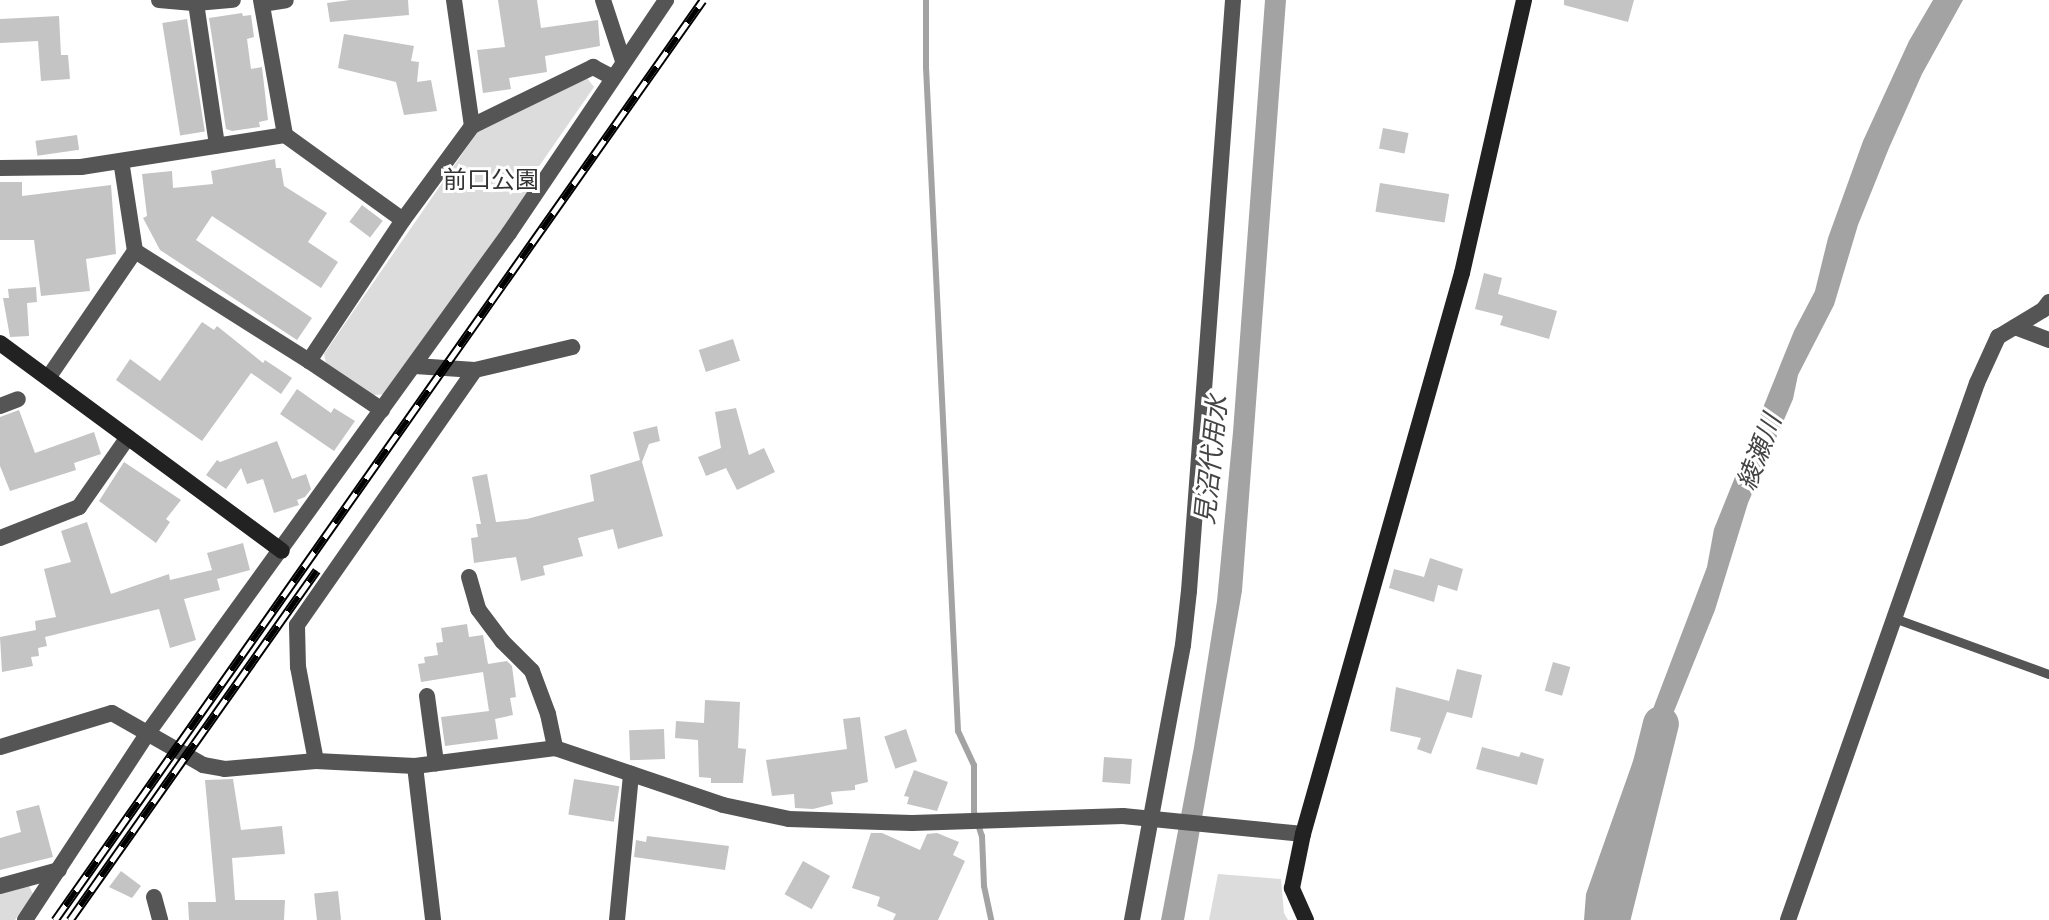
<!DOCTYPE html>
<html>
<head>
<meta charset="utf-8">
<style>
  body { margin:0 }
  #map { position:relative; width:2049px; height:920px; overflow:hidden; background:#fff; font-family:"PT Sans Narrow","Noto Sans JP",sans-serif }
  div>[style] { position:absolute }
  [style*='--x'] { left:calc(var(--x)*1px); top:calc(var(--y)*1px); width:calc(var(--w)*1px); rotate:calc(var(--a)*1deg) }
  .green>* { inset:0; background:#dcdcdc }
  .water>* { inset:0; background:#a3a3a3 }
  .stream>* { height:6px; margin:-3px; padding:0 3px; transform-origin:3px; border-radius:3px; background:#a3a3a3 }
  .river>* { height:36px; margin:-18px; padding:0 18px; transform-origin:18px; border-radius:18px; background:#a3a3a3 }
  .building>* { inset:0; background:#c4c4c4; transform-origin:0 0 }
  .lane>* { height:9px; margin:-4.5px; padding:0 4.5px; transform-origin:4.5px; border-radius:4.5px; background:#555 }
  .street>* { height:16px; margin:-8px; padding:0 8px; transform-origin:8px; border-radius:8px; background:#555 }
  .secondary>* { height:16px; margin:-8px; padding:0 8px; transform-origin:8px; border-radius:8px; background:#222 }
  .rail>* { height:9px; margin-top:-4.5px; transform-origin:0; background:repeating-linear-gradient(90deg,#fff 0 18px,#000 0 36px); box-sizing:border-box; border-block:2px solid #000 }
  span { translate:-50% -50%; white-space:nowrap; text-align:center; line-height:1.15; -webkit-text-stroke:6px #fff; paint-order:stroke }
  .park-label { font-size:24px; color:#333 }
  .water-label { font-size:26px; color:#444; font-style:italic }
</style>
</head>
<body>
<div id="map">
  <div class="green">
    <div style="clip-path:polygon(587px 78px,594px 87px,535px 172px,537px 182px,389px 394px,373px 395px,327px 367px,324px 354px,478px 131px)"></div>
    <div style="clip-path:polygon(1218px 874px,1281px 879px,1284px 913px,1288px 920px,1209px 920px)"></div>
    <div style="clip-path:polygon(29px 886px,33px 894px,15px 920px,0 920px,0 894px)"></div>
  </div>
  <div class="water">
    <div style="clip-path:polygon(1265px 0,1286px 0,1242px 591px,1184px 920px,1161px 920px,1194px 747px,1217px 601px,1233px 432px)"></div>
    <div style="clip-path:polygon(1933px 0,1963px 0,1922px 74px,1889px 148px,1858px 225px,1834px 305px,1798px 375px,1793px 399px,1748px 503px,1715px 610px,1637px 803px,1621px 861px,1611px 920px,1584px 920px,1586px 894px,1632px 764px,1707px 567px,1714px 529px,1794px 331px,1815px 291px,1828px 238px,1863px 141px,1909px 41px)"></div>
  </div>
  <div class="stream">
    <div style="--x:926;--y:0;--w:67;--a:90"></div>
    <div style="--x:926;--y:67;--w:665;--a:87.24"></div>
    <div style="--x:958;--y:731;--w:38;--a:65"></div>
    <div style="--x:974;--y:765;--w:47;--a:90"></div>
    <div style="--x:974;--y:812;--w:25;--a:72"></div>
    <div style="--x:982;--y:836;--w:50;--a:87.7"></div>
    <div style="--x:984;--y:886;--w:35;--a:78"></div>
  </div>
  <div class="river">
    <div style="--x:1612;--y:920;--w:202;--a:-76"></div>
  </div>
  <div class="building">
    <div style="clip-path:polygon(350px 0,408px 0,409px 15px,330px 22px,327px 3px)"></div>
    <div style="clip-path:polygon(498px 0,537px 0,541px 28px,598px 20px,600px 46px,545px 56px,547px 72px,509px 78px,511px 89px,483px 93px,477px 50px,505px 47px)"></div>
    <div style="clip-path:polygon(1564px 0,1634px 0,1628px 22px,1564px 5px)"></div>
    <div style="clip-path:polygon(242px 13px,243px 16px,251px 15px,254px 37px,247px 39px,251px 69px,262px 67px,268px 120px,259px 122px,260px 127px,232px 131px,226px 129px,209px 18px)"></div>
    <div style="clip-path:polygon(59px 16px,61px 55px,68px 55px,70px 79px,41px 81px,38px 41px,0 43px,0 19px)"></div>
    <div style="left:187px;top:19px;width:114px;height:25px;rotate:81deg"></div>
    <div style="clip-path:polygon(344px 34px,414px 46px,411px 61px,419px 62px,417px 82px,431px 80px,437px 111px,404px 115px,396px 82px,338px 68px)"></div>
    <div style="left:1383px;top:128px;width:26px;height:21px;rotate:11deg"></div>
    <div style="left:77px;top:135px;width:15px;height:42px;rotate:82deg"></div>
    <div style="clip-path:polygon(275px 159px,276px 168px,281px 168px,284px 186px,327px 213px,308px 242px,338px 262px,321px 288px,212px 216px,196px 240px,312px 318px,297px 340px,160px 250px,143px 218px,147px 216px,142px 174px,172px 171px,173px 188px,213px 184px,211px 171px)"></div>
    <div style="clip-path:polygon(0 182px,22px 182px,22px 196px,111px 185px,116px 254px,86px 259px,90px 291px,41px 296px,34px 240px,0 240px)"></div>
    <div style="left:1380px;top:183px;width:70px;height:29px;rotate:9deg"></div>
    <div style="left:362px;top:205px;width:26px;height:21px;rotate:37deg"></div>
    <div style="clip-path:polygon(1484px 273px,1502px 278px,1498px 294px,1557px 311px,1549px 339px,1500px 325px,1503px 316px,1475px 309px)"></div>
    <div style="clip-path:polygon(36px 287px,37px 302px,27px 303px,29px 336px,10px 337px,3px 298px,9px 298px,8px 289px)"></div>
    <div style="clip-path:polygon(202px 322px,214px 330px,217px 326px,263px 363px,265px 360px,292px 378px,281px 394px,251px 373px,202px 441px,116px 380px,130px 359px,160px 381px)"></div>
    <div style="left:733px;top:339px;width:23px;height:36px;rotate:72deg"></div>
    <div style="clip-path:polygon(297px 389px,331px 413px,334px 408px,355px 421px,334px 451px,280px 414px)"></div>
    <div style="clip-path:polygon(736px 408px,749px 455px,764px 448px,775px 472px,737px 490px,726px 468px,706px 476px,698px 457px,721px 448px,715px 412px)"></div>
    <div style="clip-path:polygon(19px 410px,35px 453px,94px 432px,101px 454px,74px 463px,76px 470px,10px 491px,0 466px,0 417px)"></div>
    <div style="clip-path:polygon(657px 426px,660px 441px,649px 444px,642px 462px,663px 536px,618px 549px,613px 529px,578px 538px,583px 556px,543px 566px,545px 575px,521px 581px,516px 557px,474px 563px,471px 538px,478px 537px,476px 524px,481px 524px,472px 477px,487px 474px,496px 522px,527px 519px,594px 501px,590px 475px,640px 460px,633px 432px)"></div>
    <div style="clip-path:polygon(277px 441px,292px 479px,306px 474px,311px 489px,305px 497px,297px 500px,299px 505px,274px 513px,263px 479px,247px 484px,241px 468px,226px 489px,206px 475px,217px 460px,220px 462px)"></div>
    <div style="clip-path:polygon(124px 462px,181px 500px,166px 519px,170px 522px,156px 543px,99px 501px)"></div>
    <div style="clip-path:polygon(87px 522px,111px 594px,169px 574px,170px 580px,212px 570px,207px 553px,243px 543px,250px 570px,217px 579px,220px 590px,184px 599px,196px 640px,170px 648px,159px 609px,45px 637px,47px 646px,38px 648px,39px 656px,31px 657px,33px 666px,2px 672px,0 637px,36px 630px,35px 621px,56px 617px,44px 569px,71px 562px,61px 531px)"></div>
    <div style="clip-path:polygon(1430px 558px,1463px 569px,1457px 591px,1438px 585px,1434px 602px,1389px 588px,1394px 569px,1424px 577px)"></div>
    <div style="clip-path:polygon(467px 624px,469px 637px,483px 635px,488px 664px,507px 661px,512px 666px,516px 697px,510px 698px,513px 715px,495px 719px,498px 739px,445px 746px,441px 717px,489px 711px,483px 672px,421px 682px,418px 664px,425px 663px,424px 657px,438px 655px,436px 643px,443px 642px,441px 628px)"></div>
    <div style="left:1553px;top:662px;width:18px;height:30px;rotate:16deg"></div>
    <div style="clip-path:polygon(1457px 669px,1482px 675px,1472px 718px,1447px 712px,1431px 754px,1417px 749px,1421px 738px,1390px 731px,1396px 687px,1449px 701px)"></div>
    <div style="clip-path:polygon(705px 700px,740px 702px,738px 748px,746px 749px,743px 783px,711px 783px,711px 778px,699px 777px,698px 740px,675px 738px,676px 721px,704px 723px)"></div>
    <div style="clip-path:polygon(860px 717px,868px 782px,855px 785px,855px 790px,831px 792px,833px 804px,813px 809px,795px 808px,794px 794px,772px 796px,766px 760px,847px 749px,843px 719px)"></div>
    <div style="left:664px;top:729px;width:30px;height:35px;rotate:88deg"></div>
    <div style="left:906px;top:729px;width:34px;height:23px;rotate:71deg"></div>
    <div style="clip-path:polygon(1482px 747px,1519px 757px,1521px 752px,1544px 759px,1537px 785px,1476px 769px)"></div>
    <div style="left:1104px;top:757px;width:28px;height:25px;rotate:4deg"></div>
    <div style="clip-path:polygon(914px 770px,948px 782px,937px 811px,907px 804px,909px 797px,904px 796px)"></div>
    <div style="clip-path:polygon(233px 779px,241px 830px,282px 826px,285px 854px,232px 858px,235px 900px,285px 900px,284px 920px,189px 920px,188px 902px,216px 902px,205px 780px)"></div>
    <div style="left:574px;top:779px;width:46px;height:36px;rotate:9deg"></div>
    <div style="clip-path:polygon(39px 805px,53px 857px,0 870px,0 838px,21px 832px,16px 811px)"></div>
    <div style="clip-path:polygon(871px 833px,882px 833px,920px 850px,927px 834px,937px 833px,959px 842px,953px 855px,965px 861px,938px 920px,893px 920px,896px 914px,877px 906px,880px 897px,852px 888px)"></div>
    <div style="clip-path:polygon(647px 836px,729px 846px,725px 870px,634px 857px,636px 840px,646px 842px)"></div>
    <div style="left:803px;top:861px;width:31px;height:38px;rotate:29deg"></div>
    <div style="clip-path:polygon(121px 871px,141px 886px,132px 898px,109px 887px)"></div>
    <div style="left:338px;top:891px;width:29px;height:24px;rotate:84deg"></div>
  </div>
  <div class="lane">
    <div style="--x:1894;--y:618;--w:165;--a:19.9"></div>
  </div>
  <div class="street">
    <div style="--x:159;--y:0;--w:37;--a:5"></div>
    <div style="--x:196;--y:3;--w:37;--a:-5"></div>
    <div style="--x:261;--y:0;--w:137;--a:79.9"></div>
    <div style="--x:285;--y:135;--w:145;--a:35.8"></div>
    <div style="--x:454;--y:0;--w:127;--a:81.9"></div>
    <div style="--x:603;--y:0;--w:64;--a:71.8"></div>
    <div style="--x:196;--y:3;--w:144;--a:81.6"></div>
    <div style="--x:262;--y:4;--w:24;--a:-9"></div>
    <div style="--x:0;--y:168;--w:81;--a:-0.7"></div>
    <div style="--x:81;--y:167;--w:206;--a:-8.9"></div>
    <div style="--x:135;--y:251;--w:206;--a:32.3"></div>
    <div style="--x:2015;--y:327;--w:36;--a:21"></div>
    <div style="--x:415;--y:366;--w:60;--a:3.8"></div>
    <div style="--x:475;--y:370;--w:100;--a:-13.3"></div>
    <div style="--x:48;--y:378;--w:154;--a:-55.6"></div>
    <div style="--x:135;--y:251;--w:91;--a:-98.8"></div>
    <div style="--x:0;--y:406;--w:19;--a:-21"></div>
    <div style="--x:382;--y:410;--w:88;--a:-146.1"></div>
    <div style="--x:309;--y:361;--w:169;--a:-56.3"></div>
    <div style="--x:403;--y:220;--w:117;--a:-53.7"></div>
    <div style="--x:472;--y:126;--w:135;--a:-26"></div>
    <div style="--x:593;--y:67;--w:21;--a:28"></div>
    <div style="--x:0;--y:538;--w:85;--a:-21.4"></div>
    <div style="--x:79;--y:507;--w:85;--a:-55"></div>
    <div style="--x:469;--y:577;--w:33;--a:74"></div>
    <div style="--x:478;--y:609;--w:40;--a:53"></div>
    <div style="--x:502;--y:641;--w:42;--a:45"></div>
    <div style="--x:532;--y:671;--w:46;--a:69.6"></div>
    <div style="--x:548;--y:714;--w:35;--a:78"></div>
    <div style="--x:427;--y:696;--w:68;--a:82.3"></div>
    <div style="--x:0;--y:747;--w:117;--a:-16.9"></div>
    <div style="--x:112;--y:713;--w:105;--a:29.7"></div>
    <div style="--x:203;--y:765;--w:22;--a:10"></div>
    <div style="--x:225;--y:769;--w:91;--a:-5"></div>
    <div style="--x:316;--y:761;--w:99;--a:2.9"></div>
    <div style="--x:415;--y:766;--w:141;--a:-7.3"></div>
    <div style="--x:555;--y:748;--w:177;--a:18.7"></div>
    <div style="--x:723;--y:805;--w:67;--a:12"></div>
    <div style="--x:789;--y:819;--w:123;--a:1.9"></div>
    <div style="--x:912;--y:823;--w:211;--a:-1.9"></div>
    <div style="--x:1123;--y:816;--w:181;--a:5.7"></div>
    <div style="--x:316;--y:761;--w:96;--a:-100.8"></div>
    <div style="--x:298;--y:667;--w:42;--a:-91.4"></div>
    <div style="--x:297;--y:625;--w:311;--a:-55.1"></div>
    <div style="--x:415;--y:766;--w:155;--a:83.3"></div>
    <div style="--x:0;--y:886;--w:61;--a:-15.2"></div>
    <div style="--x:154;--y:897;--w:24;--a:75"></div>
    <div style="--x:25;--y:920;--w:222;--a:-56.7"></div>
    <div style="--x:147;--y:734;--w:618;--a:-54.15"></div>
    <div style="--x:509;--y:233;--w:281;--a:-56"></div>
    <div style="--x:617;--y:920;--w:147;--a:-84.5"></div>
    <div style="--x:1132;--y:920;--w:280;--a:-79.5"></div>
    <div style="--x:1183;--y:645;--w:54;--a:-83.7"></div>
    <div style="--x:1189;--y:591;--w:593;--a:-85.74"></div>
    <div style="--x:1788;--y:920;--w:569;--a:-70.61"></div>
    <div style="--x:1977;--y:383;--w:51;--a:-65.5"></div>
    <div style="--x:1998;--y:337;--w:52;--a:-31"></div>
    <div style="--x:2043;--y:310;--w:10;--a:-53"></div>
  </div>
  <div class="secondary">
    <div style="--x:0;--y:343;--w:350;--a:36.4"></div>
    <div style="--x:1306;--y:920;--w:35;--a:-114"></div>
    <div style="--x:1292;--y:888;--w:55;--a:-78.5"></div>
    <div style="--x:1303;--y:834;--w:583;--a:-74.18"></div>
    <div style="--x:1462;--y:273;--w:280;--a:-77.2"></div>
  </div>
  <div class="rail">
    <div style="--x:55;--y:920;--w:1125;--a:-54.84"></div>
    <div style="--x:70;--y:920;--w:428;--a:-54.8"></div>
  </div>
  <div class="park-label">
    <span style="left:491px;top:180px">前口公園</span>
  </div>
  <div class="water-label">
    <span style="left:1759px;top:452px;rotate:-69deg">綾瀬川</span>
    <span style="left:1211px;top:460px;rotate:-84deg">見沼代用水</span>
  </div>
</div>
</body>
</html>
